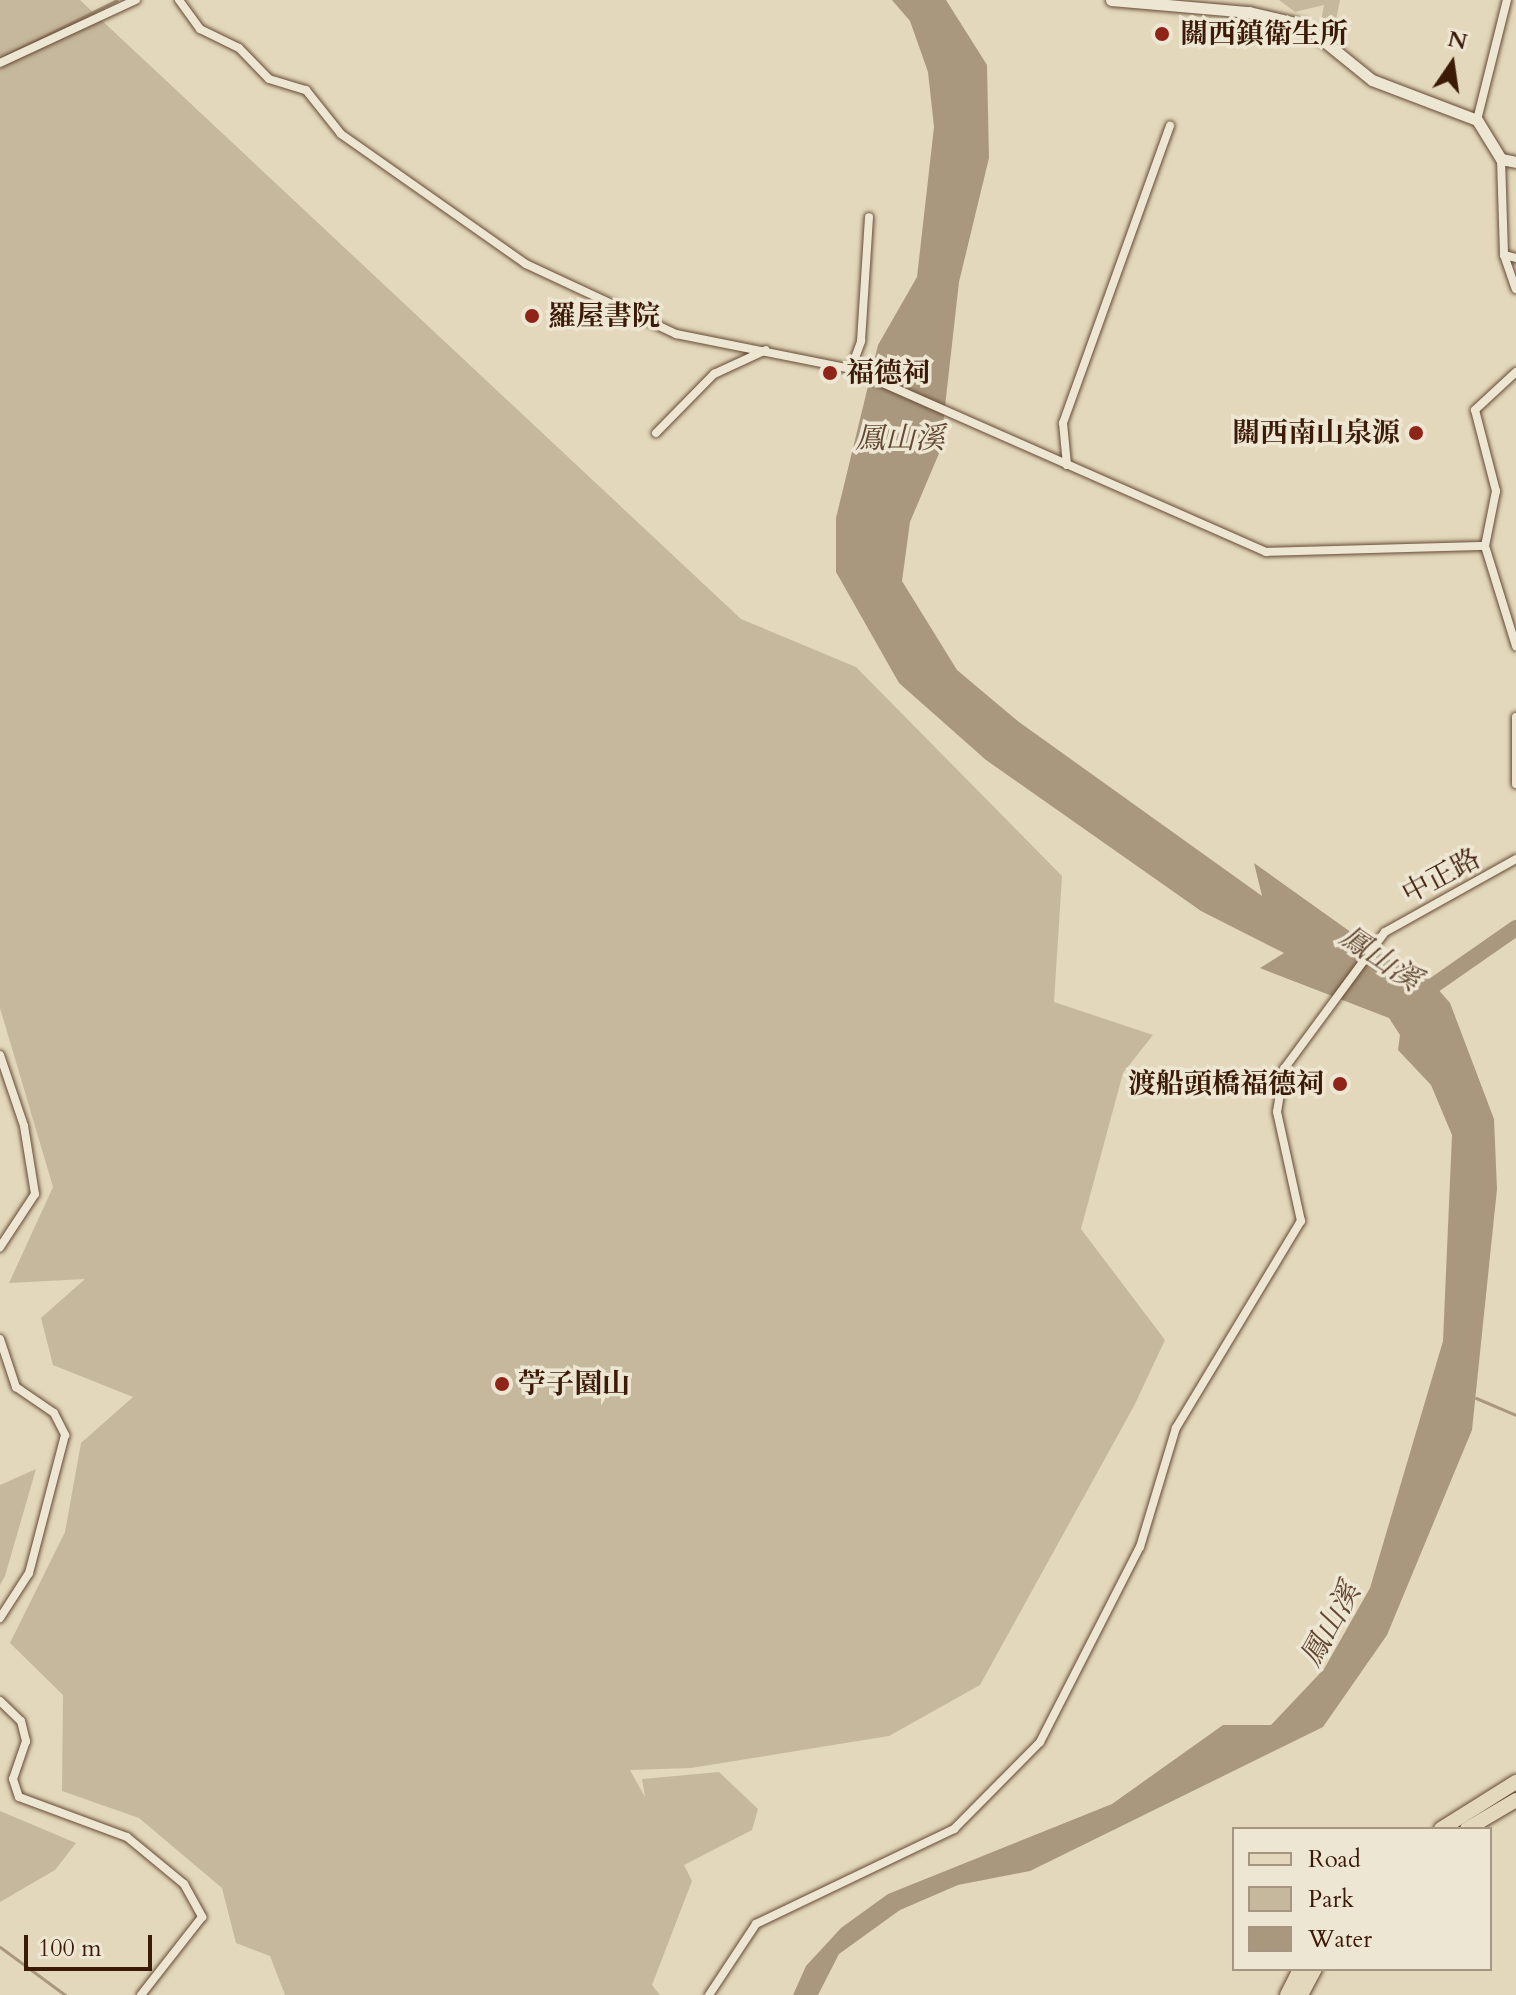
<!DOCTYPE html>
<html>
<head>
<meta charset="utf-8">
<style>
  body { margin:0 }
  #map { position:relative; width:1516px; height:1995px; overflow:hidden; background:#e3d8bb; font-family:Cardo,"Noto Serif TC",serif }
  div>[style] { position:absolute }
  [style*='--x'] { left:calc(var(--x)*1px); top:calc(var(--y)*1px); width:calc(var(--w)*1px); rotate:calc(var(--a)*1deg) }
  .green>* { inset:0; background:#c6b89c }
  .water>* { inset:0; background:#aa987e }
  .stream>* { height:3px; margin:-1.5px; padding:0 1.5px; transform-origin:1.5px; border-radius:1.5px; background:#aa987e }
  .river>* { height:16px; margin:-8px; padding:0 8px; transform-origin:8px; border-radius:8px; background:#aa987e }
  .roads { filter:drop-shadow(0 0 2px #654a34) drop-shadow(0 0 2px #654a34) }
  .minor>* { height:8px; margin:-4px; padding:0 4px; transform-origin:4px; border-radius:4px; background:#ede6d3 }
  .tertiary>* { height:11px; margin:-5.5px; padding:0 5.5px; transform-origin:5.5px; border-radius:5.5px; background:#ede6d3 }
  .primary>* { height:14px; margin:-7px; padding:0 7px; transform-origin:7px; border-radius:7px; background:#e3d8bb }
  .dots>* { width:22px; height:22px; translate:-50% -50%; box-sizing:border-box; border:4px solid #ede6d3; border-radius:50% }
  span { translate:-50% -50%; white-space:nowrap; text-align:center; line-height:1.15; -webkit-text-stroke:7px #ede6d3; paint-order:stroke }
  .poi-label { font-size:28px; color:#3b1b07; font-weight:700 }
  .left { translate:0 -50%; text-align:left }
  .right { translate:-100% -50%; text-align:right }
  .street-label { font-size:28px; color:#3b1b07 }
  .water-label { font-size:30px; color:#624731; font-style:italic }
  .legend { position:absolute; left:1232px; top:1827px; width:260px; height:144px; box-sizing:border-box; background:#ede6d3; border:2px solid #a69581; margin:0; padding:10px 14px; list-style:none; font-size:24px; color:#3b1b07 }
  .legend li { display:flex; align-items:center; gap:16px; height:40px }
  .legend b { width:40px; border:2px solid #a69581 }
  .north { position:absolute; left:1412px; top:24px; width:80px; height:80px; -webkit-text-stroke:6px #ede6d3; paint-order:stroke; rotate:13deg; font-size:22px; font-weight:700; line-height:32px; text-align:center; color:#3b1b07 }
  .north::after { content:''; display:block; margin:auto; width:28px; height:36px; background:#3b1b07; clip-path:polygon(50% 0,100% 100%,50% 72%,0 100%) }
  .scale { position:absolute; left:24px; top:1935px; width:128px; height:36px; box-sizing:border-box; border:4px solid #3b1b07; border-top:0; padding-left:10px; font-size:24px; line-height:28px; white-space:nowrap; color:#3b1b07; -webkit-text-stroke:6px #ede6d3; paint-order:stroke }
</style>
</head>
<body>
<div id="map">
  <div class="green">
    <div style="clip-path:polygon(0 0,80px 0,741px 619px,856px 667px,1062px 876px,1054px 1002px,1153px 1035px,1123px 1073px,1081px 1229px,1165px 1340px,1134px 1406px,980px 1685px,889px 1736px,691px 1768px,630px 1770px,645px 1797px,642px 1779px,719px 1772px,758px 1809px,752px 1830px,684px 1865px,692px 1881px,652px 1985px,660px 1995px,285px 1995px,270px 1956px,236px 1943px,222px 1888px,139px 1818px,62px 1791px,63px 1695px,10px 1643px,65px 1532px,81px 1443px,133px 1397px,53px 1365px,41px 1318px,85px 1279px,9px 1283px,53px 1187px,0 1008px)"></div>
    <div style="clip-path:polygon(1279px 0,1340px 0,1335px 25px,1321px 21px,1324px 5px,1295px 12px)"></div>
    <div style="clip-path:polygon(36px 1469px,5px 1576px,0 1585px,0 1485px)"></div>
    <div style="clip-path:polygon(0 1811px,76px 1843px,55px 1870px,0 1902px)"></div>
  </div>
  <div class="water">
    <div style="clip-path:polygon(892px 0,946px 0,987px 65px,989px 158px,959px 282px,940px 451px,910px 522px,902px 581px,957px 670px,1019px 722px,1262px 896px,1254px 863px,1397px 965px,1423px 972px,1450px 1003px,1494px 1119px,1497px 1189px,1472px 1430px,1387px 1635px,1323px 1727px,1030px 1871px,958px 1885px,900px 1910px,839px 1954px,818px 1995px,793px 1995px,806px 1966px,841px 1928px,888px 1894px,1112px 1804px,1223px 1725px,1271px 1725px,1324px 1669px,1370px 1588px,1443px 1341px,1452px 1135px,1431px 1085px,1398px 1050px,1400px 1035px,1389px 1018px,1260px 968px,1284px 953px,1201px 911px,986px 760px,899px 683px,836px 572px,836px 518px,878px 345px,917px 277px,934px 127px,928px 72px,910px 21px)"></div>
  </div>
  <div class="stream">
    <div style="--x:3;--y:57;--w:127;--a:-26.6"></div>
    <div style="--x:1476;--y:1398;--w:43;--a:23"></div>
    <div style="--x:0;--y:1947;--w:81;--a:36.4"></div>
  </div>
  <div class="river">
    <div style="--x:1417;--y:997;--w:121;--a:-34.9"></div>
  </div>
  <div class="roads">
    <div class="minor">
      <div style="--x:179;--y:0;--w:36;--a:54"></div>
      <div style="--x:200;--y:29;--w:43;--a:26"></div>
      <div style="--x:239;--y:48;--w:43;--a:45.9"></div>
      <div style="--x:269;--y:79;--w:39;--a:17"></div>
      <div style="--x:306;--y:90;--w:56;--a:51.5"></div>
      <div style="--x:341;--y:134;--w:226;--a:35.1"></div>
      <div style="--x:526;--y:264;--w:166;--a:25"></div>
      <div style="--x:676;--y:334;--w:178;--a:11.3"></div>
      <div style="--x:851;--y:369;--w:454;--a:23.8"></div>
      <div style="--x:1266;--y:552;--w:219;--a:-1.6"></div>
      <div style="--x:0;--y:63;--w:150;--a:-24.9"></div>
      <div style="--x:1477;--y:120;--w:124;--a:-76"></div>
      <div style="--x:1501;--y:159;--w:96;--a:88.2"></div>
      <div style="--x:1504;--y:255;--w:36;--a:71"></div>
      <div style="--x:1504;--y:255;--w:12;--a:14"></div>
      <div style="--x:851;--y:369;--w:30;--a:-70"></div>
      <div style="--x:861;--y:341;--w:124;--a:-86.3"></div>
      <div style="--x:1516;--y:372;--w:56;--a:137.2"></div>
      <div style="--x:1475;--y:410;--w:84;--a:75.5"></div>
      <div style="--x:1496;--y:491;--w:56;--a:101.3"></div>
      <div style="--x:1485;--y:546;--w:105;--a:72.8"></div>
      <div style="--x:656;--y:433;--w:83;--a:-45.5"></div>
      <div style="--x:714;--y:374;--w:57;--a:-24.8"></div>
      <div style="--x:1067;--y:465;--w:42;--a:-95.4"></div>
      <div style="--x:1063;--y:423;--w:316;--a:-70.2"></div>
      <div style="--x:1516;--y:717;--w:67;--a:90"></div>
      <div style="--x:0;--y:1055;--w:75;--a:71.3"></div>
      <div style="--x:24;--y:1126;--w:69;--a:80.8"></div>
      <div style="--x:35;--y:1194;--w:64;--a:123.4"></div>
      <div style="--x:0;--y:1339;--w:51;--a:71.6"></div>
      <div style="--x:16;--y:1387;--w:46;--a:34.4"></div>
      <div style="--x:54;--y:1413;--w:25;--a:63"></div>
      <div style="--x:65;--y:1435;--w:143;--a:104.6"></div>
      <div style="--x:29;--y:1573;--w:54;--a:122.8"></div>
      <div style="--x:0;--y:1701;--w:29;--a:44"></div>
      <div style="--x:21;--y:1721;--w:21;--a:76"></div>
      <div style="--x:26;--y:1741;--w:40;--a:108.9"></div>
      <div style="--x:13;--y:1779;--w:19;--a:72"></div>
      <div style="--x:19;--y:1797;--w:115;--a:20.3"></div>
      <div style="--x:127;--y:1837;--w:74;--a:39.5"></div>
      <div style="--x:184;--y:1884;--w:38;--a:61"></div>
      <div style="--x:202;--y:1917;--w:99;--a:128"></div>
      <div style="--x:709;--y:1995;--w:85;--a:-56.5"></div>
      <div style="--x:756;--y:1924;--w:220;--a:-25.6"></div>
      <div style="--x:954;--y:1829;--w:122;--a:-45.3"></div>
      <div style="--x:1040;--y:1742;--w:219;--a:-62.9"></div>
      <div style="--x:1140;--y:1547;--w:124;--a:-73.2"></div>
      <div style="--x:1176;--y:1428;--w:242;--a:-58.9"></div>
      <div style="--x:1301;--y:1221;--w:112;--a:-102.4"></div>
      <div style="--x:1277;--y:1112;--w:44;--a:-80.8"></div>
      <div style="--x:1284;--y:1069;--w:170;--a:-53.6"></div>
      <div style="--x:1385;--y:932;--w:150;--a:-29.1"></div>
    </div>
    <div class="tertiary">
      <div style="--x:1111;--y:0;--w:139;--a:5"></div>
      <div style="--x:1249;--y:12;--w:57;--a:13.3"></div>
      <div style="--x:1304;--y:25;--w:87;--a:39"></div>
      <div style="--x:1372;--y:80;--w:112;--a:20.9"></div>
      <div style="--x:1477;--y:120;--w:46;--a:58.4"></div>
      <div style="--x:1501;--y:159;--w:15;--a:11"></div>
    </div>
    <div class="primary">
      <div style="--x:1441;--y:1829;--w:89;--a:-32.1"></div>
      <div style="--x:1467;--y:1829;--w:57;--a:-30.6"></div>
      <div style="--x:1287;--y:1995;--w:29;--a:-63"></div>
      <div style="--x:1301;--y:1995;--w:30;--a:-62"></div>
    </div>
  </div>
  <div class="dots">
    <div style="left:1162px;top:34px;background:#8f2418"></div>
    <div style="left:532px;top:316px;background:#8f2418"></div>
    <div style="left:830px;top:373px;background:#8f2418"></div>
    <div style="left:1416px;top:433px;background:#8f2418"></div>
    <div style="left:1340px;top:1084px;background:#8f2418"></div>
    <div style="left:502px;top:1384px;background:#8f2418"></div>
  </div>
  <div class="poi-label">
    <span class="left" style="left:1180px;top:34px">關西鎮衛生所</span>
    <span class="left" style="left:548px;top:316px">羅屋書院</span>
    <span class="left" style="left:846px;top:373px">福德祠</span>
    <span class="right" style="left:1400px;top:433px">關西南山泉源</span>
    <span class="right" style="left:1324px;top:1084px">渡船頭橋福德祠</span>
    <span class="left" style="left:518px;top:1384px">苧子園山</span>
  </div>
  <div class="street-label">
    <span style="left:1441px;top:876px;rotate:-28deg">中正路</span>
  </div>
  <div class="water-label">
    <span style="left:900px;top:439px">鳳山溪</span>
    <span style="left:1380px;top:959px;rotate:34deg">鳳山溪</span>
    <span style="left:1331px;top:1625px;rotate:-61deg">鳳山溪</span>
  </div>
  <ul class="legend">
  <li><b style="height:10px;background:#e3d8bb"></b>Road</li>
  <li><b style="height:22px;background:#c6b89c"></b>Park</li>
  <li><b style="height:22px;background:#aa987e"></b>Water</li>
  </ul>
  <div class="north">N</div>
  <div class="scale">100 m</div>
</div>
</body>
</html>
